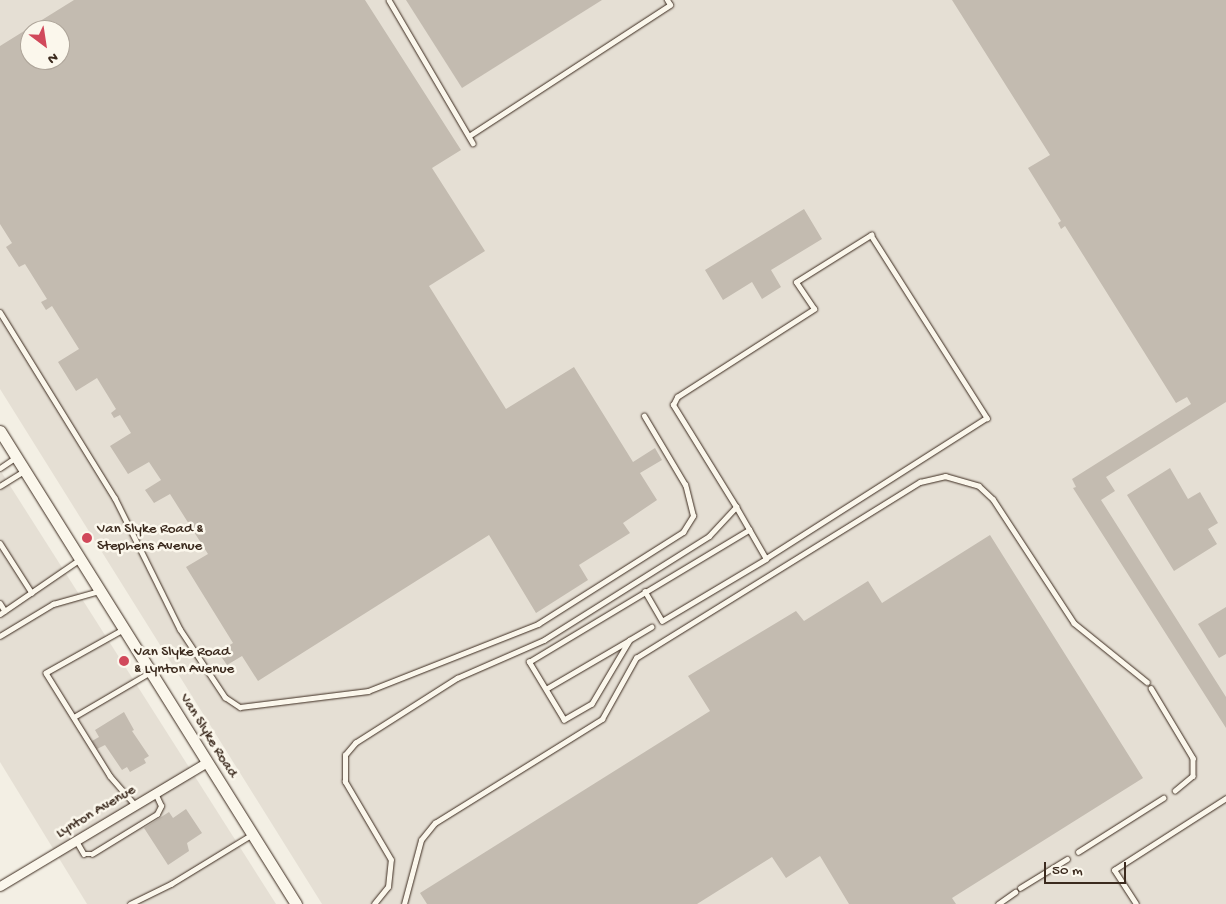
<!DOCTYPE html>
<html>
<head>
<meta charset="utf-8">
<style>
  body { margin:0 }
  #map { position:relative; width:1226px; height:904px; overflow:hidden; background:#f3efe4; font-family:"Gochi Hand",sans-serif }
  div>[style] { position:absolute }
  [style*='--x'] { left:calc(var(--x)*1px); top:calc(var(--y)*1px); width:calc(var(--w)*1px); rotate:calc(var(--a)*1deg) }
  .built>* { inset:0; background:#e5dfd4 }
  .building>* { inset:0; background:#c3bbb0 }
  .roads { filter:drop-shadow(0 0 1px #3b2a1e) drop-shadow(0 0 1px #3b2a1e) }
  .service>* { height:4.5px; margin:-2.25px; padding:0 2.25px; transform-origin:2.25px; border-radius:2.25px; background:#fbf7ec }
  .minor>* { height:9px; margin:-4.5px; padding:0 4.5px; transform-origin:4.5px; border-radius:4.5px; background:#fbf7ec }
  .tertiary>* { height:11px; margin:-5.5px; padding:0 5.5px; transform-origin:5.5px; border-radius:5.5px; background:#fbf7ec }
  .dots>* { width:14px; height:14px; translate:-50% -50%; box-sizing:border-box; border:2px solid #fbf7ec; border-radius:50% }
  span { translate:-50% -50%; white-space:nowrap; text-align:center; line-height:1.15; -webkit-text-stroke:5px #fbf7ec; paint-order:stroke }
  .poi-label { font-size:15px; color:#3b2a1e }
  .left { translate:0 -50%; text-align:left }
  .street-label { font-size:15px; color:#3b2a1e }
  .north { position:absolute; left:20px; top:20px; width:50px; height:50px; box-sizing:border-box; background:#fbf7ec; border:1px solid #aea59a; border-radius:50%; rotate:149deg; font-size:14px; font-weight:700; line-height:20px; text-align:center; color:#3b2a1e }
  .north::after { content:''; display:block; margin:auto; width:18px; height:22px; background:#d1495b; clip-path:polygon(50% 0,100% 100%,50% 72%,0 100%) }
  .scale { position:absolute; left:1044px; top:862px; width:82px; height:22px; box-sizing:border-box; border:2px solid #3b2a1e; border-top:0; padding-left:6px; font-size:15px; line-height:18px; white-space:nowrap; color:#3b2a1e; -webkit-text-stroke:4px #fbf7ec; paint-order:stroke }
</style>
</head>
<body>
<div id="map">
  <div class="built">
    <div style="clip-path:polygon(evenodd,0 0,1226px 0,1226px 904px,322px 904px,0 389px,0 0,30px 30px,60px 30px,60px 60px,30px 60px,30px 30px)"></div>
    <div style="clip-path:polygon(0 470px,276px 904px,87px 904px,0 762px)"></div>
  </div>
  <div class="building">
    <div style="clip-path:polygon(evenodd,74px 0,365px 0,461px 150px,432px 168px,485px 251px,429px 286px,506px 409px,574px 367px,633px 462px,655px 448px,662px 460px,640px 473px,657px 500px,623px 523px,630px 533px,579px 565px,588px 580px,536px 613px,489px 535px,258px 681px,242px 656px,227px 665px,218px 652px,233px 643px,186px 567px,208px 554px,170px 494px,154px 503px,145px 490px,161px 480px,149px 462px,128px 474px,110px 446px,131px 433px,120px 415px,114px 418px,111px 413px,116px 409px,97px 378px,76px 391px,58px 362px,79px 349px,52px 306px,46px 310px,41px 302px,47px 299px,25px 264px,19px 267px,6px 247px,12px 243px,0 224px,0 46px,74px 0,30px 30px,60px 30px,60px 60px,30px 60px,30px 30px)"></div>
    <div style="clip-path:polygon(406px 0,602px 0,462px 88px)"></div>
    <div style="clip-path:polygon(952px 0,1226px 0,1226px 402px,1106px 477px,1115px 491px,1101px 500px,1226px 697px,1226px 728px,1073px 488px,1076px 487px,1072px 479px,1191px 404px,1187px 397px,1176px 403px,1065px 226px,1061px 229px,1058px 223px,1061px 221px,1028px 168px,1050px 155px)"></div>
    <div style="clip-path:polygon(804px 209px,822px 239px,771px 270px,781px 287px,762px 299px,752px 282px,723px 300px,705px 270px)"></div>
    <div style="clip-path:polygon(1170px 468px,1188px 499px,1200px 492px,1218px 523px,1208px 529px,1217px 544px,1174px 571px,1127px 495px)"></div>
    <div style="clip-path:polygon(990px 535px,1143px 778px,952px 898px,956px 904px,849px 904px,820px 856px,786px 878px,772px 857px,697px 904px,427px 904px,420px 893px,710px 711px,688px 676px,796px 611px,804px 621px,868px 581px,882px 603px)"></div>
    <div style="clip-path:polygon(1226px 607px,1226px 654px,1219px 658px,1198px 624px)"></div>
    <div style="clip-path:polygon(124px 712px,134px 730px,132px 731px,149px 756px,144px 759px,146px 763px,130px 772px,127px 767px,122px 770px,105px 745px,97px 749px,92px 741px,99px 737px,95px 730px)"></div>
    <div style="clip-path:polygon(186px 809px,202px 833px,187px 843px,189px 851px,168px 865px,144px 828px,169px 812px,173px 818px)"></div>
  </div>
  <div class="roads">
    <div class="service">
      <div style="--x:389;--y:0;--w:166;--a:59.6"></div>
      <div style="--x:469;--y:136;--w:240;--a:-33.1"></div>
      <div style="--x:670;--y:5;--w:6;--a:-121"></div>
      <div style="--x:0;--y:312;--w:219;--a:58.3"></div>
      <div style="--x:115;--y:498;--w:146;--a:63.6"></div>
      <div style="--x:180;--y:629;--w:82;--a:56.5"></div>
      <div style="--x:225;--y:697;--w:18;--a:34"></div>
      <div style="--x:240;--y:707;--w:129;--a:-7.1"></div>
      <div style="--x:368;--y:691;--w:183;--a:-21.5"></div>
      <div style="--x:538;--y:624;--w:172;--a:-32.4"></div>
      <div style="--x:683;--y:532;--w:19;--a:-58"></div>
      <div style="--x:693;--y:516;--w:32;--a:-104"></div>
      <div style="--x:685;--y:485;--w:80;--a:-120.7"></div>
      <div style="--x:0;--y:468;--w:18;--a:-34"></div>
      <div style="--x:0;--y:486;--w:28;--a:-32"></div>
      <div style="--x:0;--y:543;--w:59;--a:57.4"></div>
      <div style="--x:645;--y:591;--w:34;--a:60"></div>
      <div style="--x:662;--y:621;--w:121;--a:-30.8"></div>
      <div style="--x:0;--y:603;--w:9;--a:58"></div>
      <div style="--x:0;--y:614;--w:96;--a:-34.4"></div>
      <div style="--x:652;--y:627;--w:26;--a:149"></div>
      <div style="--x:630;--y:640;--w:74;--a:120.7"></div>
      <div style="--x:592;--y:704;--w:32;--a:150"></div>
      <div style="--x:564;--y:720;--w:68;--a:-121.1"></div>
      <div style="--x:529;--y:662;--w:257;--a:-31"></div>
      <div style="--x:123;--y:630;--w:88;--a:150.8"></div>
      <div style="--x:46;--y:673;--w:121;--a:58.1"></div>
      <div style="--x:110;--y:776;--w:38;--a:49"></div>
      <div style="--x:0;--y:636;--w:62;--a:-31.1"></div>
      <div style="--x:53;--y:604;--w:48;--a:-15.8"></div>
      <div style="--x:1151;--y:688;--w:82;--a:59"></div>
      <div style="--x:1193;--y:758;--w:18;--a:90"></div>
      <div style="--x:1193;--y:776;--w:23;--a:140"></div>
      <div style="--x:546;--y:689;--w:95;--a:-30.3"></div>
      <div style="--x:74;--y:717;--w:87;--a:-30.4"></div>
      <div style="--x:76;--y:840;--w:16;--a:60"></div>
      <div style="--x:84;--y:854;--w:8;--a:0"></div>
      <div style="--x:92;--y:854;--w:76;--a:-31.6"></div>
      <div style="--x:157;--y:814;--w:9;--a:-63"></div>
      <div style="--x:161;--y:806;--w:14;--a:-115"></div>
      <div style="--x:1078;--y:852;--w:101;--a:-32.4"></div>
      <div style="--x:1020;--y:888;--w:55;--a:-31.7"></div>
      <div style="--x:130;--y:904;--w:46;--a:-26"></div>
      <div style="--x:171;--y:884;--w:94;--a:-31.5"></div>
      <div style="--x:374;--y:904;--w:22;--a:-51"></div>
      <div style="--x:388;--y:887;--w:27;--a:-84"></div>
      <div style="--x:391;--y:860;--w:91;--a:-120.5"></div>
      <div style="--x:345;--y:782;--w:27;--a:-90"></div>
      <div style="--x:345;--y:755;--w:16;--a:-50"></div>
      <div style="--x:355;--y:743;--w:121;--a:-32.5"></div>
      <div style="--x:457;--y:678;--w:95;--a:-23.6"></div>
      <div style="--x:544;--y:640;--w:195;--a:-32.2"></div>
      <div style="--x:709;--y:536;--w:40;--a:-47"></div>
      <div style="--x:736;--y:507;--w:120;--a:-121.7"></div>
      <div style="--x:673;--y:405;--w:9;--a:-63"></div>
      <div style="--x:677;--y:397;--w:163;--a:-32.7"></div>
      <div style="--x:814;--y:309;--w:32;--a:-124"></div>
      <div style="--x:796;--y:282;--w:89;--a:-32.1"></div>
      <div style="--x:871;--y:235;--w:217;--a:57.6"></div>
      <div style="--x:987;--y:418;--w:262;--a:147.5"></div>
      <div style="--x:766;--y:559;--w:60;--a:-120"></div>
      <div style="--x:404;--y:904;--w:66;--a:-75.1"></div>
      <div style="--x:421;--y:840;--w:22;--a:-51"></div>
      <div style="--x:435;--y:823;--w:197;--a:-31.9"></div>
      <div style="--x:602;--y:719;--w:70;--a:-60.9"></div>
      <div style="--x:636;--y:658;--w:334;--a:-31.8"></div>
      <div style="--x:920;--y:482;--w:26;--a:-13"></div>
      <div style="--x:945;--y:476;--w:35;--a:16"></div>
      <div style="--x:979;--y:486;--w:19;--a:43"></div>
      <div style="--x:993;--y:499;--w:148;--a:56.8"></div>
      <div style="--x:1074;--y:623;--w:94;--a:38.9"></div>
      <div style="--x:998;--y:904;--w:21;--a:-35"></div>
      <div style="--x:1136;--y:904;--w:40;--a:-122.9"></div>
      <div style="--x:1114;--y:870;--w:133;--a:-32.7"></div>
    </div>
    <div class="minor">
      <div style="--x:0;--y:886;--w:241;--a:-30.9"></div>
    </div>
    <div class="tertiary">
      <div style="--x:0;--y:431;--w:558;--a:57.96"></div>
    </div>
  </div>
  <div class="dots">
    <div style="left:87px;top:538px;background:#d1495b"></div>
    <div style="left:124px;top:661px;background:#d1495b"></div>
  </div>
  <div class="poi-label">
    <span class="left" style="left:97px;top:538px">Van Slyke Road &amp;<br>Stephens Avenue</span>
    <span class="left" style="left:134px;top:661px">Van Slyke Road<br>&amp; Lynton Avenue</span>
  </div>
  <div class="street-label">
    <span style="left:208px;top:736px;rotate:58deg">Van Slyke Road</span>
    <span style="left:96px;top:812px;rotate:-31deg">Lynton Avenue</span>
  </div>
  <div class="north">N</div>
  <div class="scale">50 m</div>
</div>
</body>
</html>
